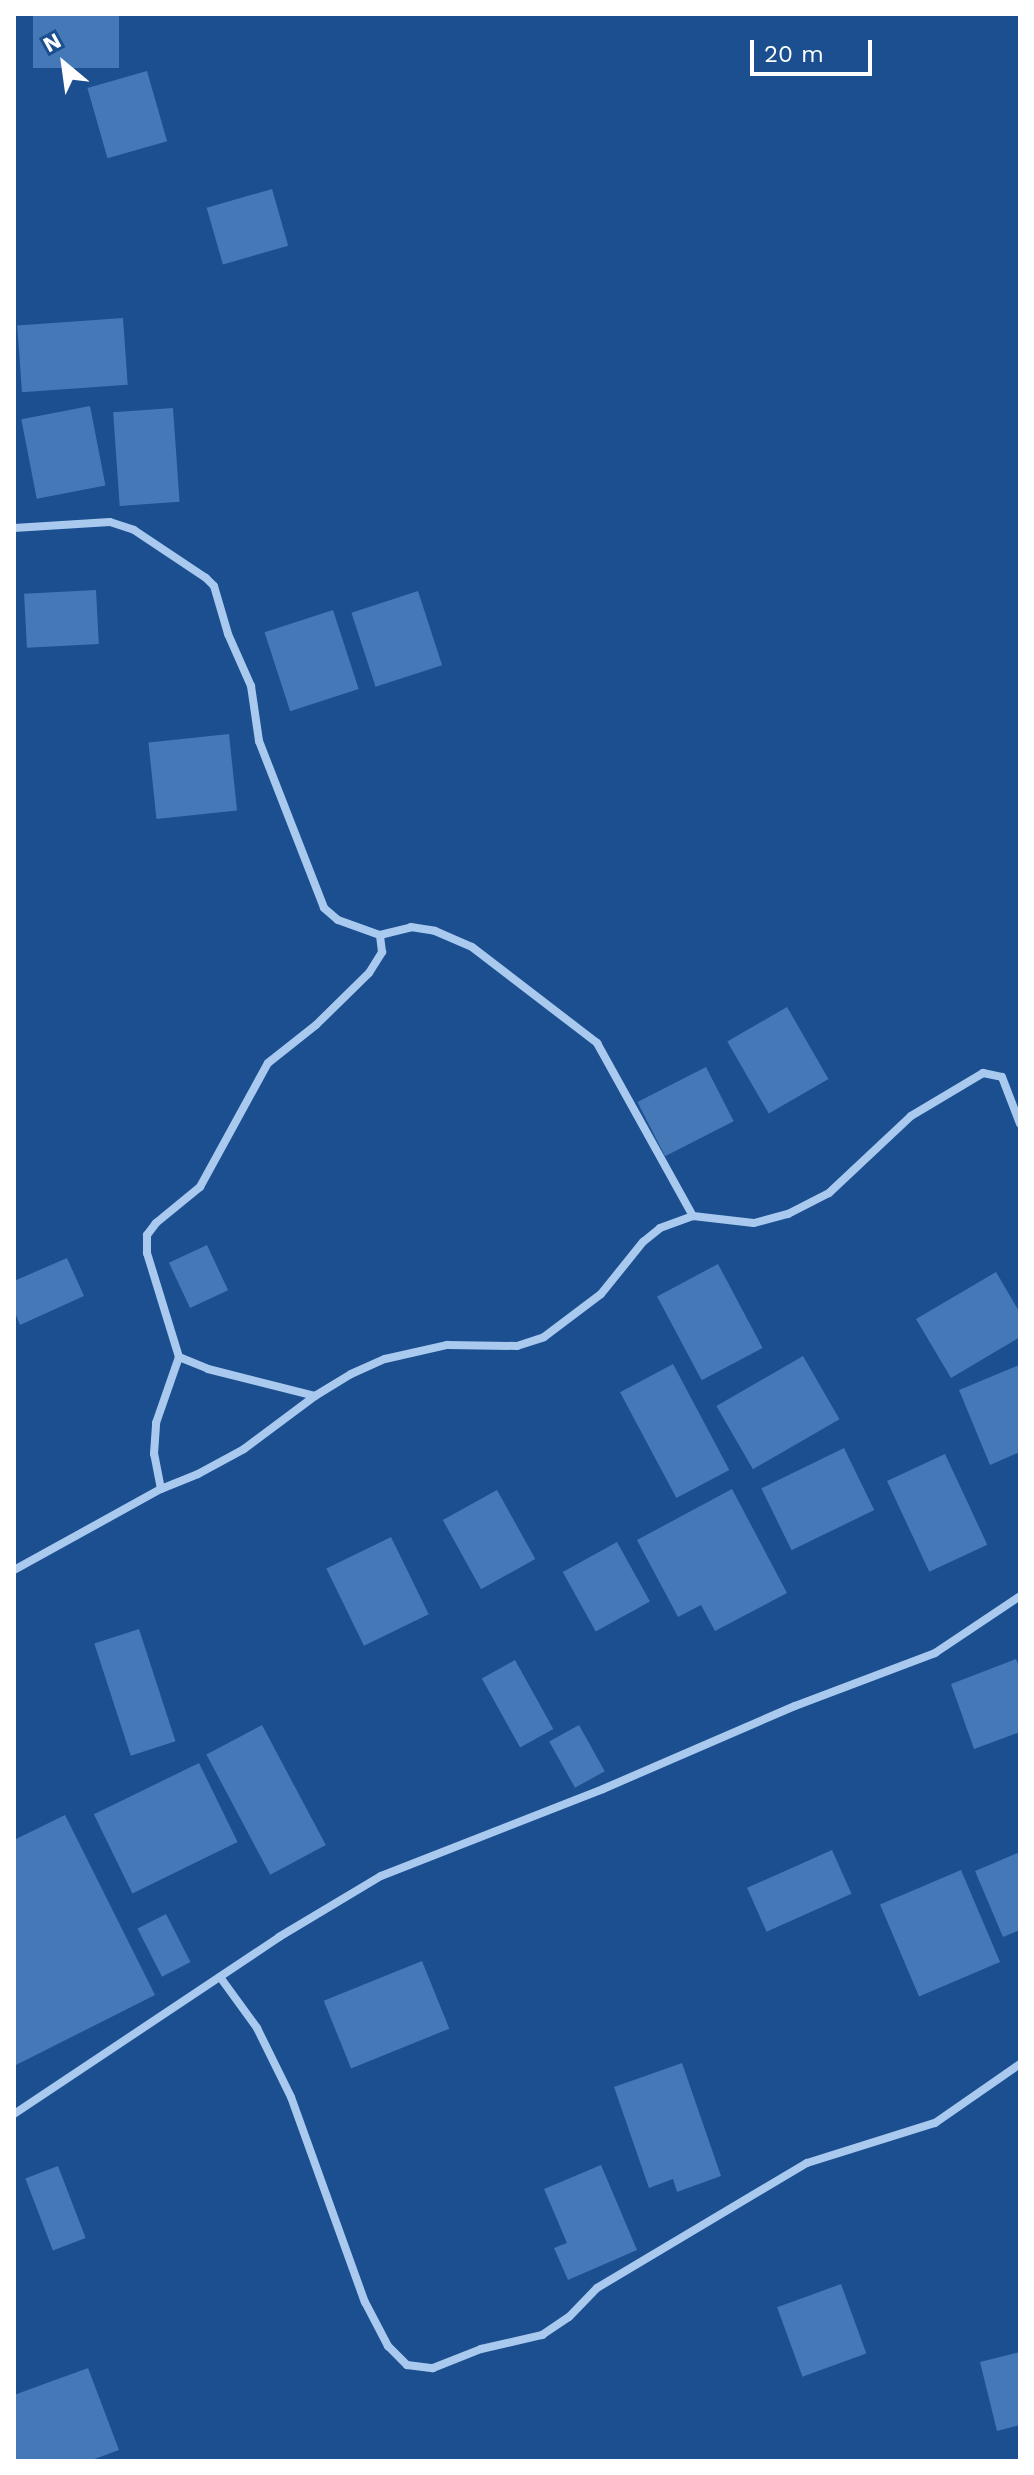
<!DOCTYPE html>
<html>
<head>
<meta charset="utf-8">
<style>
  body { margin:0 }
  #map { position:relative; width:1034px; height:2475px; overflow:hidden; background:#1b4f8f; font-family:"Work Sans",sans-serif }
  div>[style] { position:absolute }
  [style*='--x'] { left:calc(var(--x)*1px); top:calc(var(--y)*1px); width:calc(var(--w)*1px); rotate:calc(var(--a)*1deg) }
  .building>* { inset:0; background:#4478b7; transform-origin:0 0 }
  .street>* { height:8px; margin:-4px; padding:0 4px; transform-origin:4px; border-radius:4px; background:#a9c9ee }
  span { translate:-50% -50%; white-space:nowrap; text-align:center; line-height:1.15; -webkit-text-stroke:6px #1b4f8f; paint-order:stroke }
  .frame { position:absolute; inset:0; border:16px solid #fff; pointer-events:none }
  .north { position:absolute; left:24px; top:24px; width:80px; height:80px; -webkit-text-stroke:6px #1b4f8f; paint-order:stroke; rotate:331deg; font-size:22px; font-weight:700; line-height:32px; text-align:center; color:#fff }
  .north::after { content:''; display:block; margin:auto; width:28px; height:36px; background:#fff; clip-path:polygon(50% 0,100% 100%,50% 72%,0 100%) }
  .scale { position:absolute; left:750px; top:40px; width:122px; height:36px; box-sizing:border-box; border:4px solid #fff; border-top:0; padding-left:10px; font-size:24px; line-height:28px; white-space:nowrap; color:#fff; -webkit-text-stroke:6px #1b4f8f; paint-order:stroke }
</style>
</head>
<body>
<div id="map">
  <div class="building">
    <div style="left:33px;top:14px;width:86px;height:54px"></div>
    <div style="left:147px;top:71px;width:73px;height:62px;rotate:74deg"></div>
    <div style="left:272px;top:189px;width:59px;height:68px;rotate:74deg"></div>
    <div style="left:123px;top:318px;width:67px;height:106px;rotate:86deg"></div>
    <div style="left:90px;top:406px;width:81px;height:70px;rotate:79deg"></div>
    <div style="left:173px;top:408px;width:94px;height:60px;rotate:86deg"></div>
    <div style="left:96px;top:590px;width:54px;height:72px;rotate:87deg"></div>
    <div style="left:418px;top:591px;width:78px;height:70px;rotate:72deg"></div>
    <div style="left:333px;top:610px;width:83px;height:72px;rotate:72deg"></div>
    <div style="left:229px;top:734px;width:77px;height:81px;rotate:84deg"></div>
    <div style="left:787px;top:1007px;width:83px;height:69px;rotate:60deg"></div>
    <div style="left:706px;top:1067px;width:61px;height:77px;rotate:63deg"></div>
    <div style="left:207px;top:1245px;width:50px;height:42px;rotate:65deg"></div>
    <div style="clip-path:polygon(67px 1258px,84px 1296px,20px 1325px,14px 1310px,14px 1281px)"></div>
    <div style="left:718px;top:1264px;width:95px;height:69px;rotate:62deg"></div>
    <div style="clip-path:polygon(996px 1272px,1020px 1313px,1020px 1337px,951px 1378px,916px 1319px)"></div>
    <div style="left:803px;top:1356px;width:73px;height:100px;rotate:60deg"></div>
    <div style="left:673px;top:1364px;width:120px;height:60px;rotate:62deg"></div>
    <div style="clip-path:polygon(1019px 1365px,1020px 1452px,990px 1465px,959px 1390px)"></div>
    <div style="left:844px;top:1448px;width:69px;height:92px;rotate:64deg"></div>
    <div style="left:945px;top:1454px;width:100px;height:64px;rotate:65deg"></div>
    <div style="clip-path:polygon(732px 1489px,787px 1593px,715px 1631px,701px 1605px,678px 1617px,637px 1540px)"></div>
    <div style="left:497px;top:1490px;width:79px;height:62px;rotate:61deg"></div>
    <div style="left:391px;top:1537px;width:86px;height:72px;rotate:64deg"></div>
    <div style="left:617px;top:1542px;width:68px;height:62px;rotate:61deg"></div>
    <div style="left:139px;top:1629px;width:118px;height:47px;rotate:72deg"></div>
    <div style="clip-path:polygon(1016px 1659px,1020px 1668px,1020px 1732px,974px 1749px,951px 1684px)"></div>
    <div style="left:515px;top:1660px;width:79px;height:38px;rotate:61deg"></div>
    <div style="left:262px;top:1725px;width:136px;height:63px;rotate:62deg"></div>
    <div style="left:579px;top:1725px;width:53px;height:34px;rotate:61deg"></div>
    <div style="left:199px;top:1763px;width:88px;height:117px;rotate:64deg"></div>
    <div style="clip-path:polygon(65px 1815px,155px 1995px,14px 2066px,14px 1840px)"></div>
    <div style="left:832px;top:1850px;width:48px;height:93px;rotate:66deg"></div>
    <div style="clip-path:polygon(1020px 1852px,1020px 1930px,1003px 1937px,975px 1871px)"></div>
    <div style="left:961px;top:1870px;width:100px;height:88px;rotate:67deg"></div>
    <div style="left:166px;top:1914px;width:54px;height:32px;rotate:63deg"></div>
    <div style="left:422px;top:1961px;width:73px;height:106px;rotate:68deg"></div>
    <div style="clip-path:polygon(682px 2063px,721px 2176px,677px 2192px,673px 2179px,649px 2188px,614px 2087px)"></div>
    <div style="clip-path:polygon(601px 2165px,637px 2250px,568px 2280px,554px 2248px,567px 2243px,544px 2189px)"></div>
    <div style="left:58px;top:2166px;width:77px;height:35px;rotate:69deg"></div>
    <div style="left:841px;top:2284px;width:74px;height:68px;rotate:70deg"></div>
    <div style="clip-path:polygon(1020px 2352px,1020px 2425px,997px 2431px,980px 2362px)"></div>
    <div style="clip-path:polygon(88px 2368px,119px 2450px,89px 2461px,14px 2461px,14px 2395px)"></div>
  </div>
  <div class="street">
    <div style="--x:14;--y:528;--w:96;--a:-3.6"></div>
    <div style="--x:110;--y:522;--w:25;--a:18"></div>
    <div style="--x:134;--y:530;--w:87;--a:33.7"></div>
    <div style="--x:206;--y:578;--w:11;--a:45"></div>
    <div style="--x:214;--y:586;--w:50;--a:73.7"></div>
    <div style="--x:228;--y:634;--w:57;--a:66.1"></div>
    <div style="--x:251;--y:686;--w:56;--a:81.7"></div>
    <div style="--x:259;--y:741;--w:179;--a:68.7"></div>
    <div style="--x:324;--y:908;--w:18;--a:41"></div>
    <div style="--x:338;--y:920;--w:45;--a:19.7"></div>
    <div style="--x:380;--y:935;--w:32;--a:-14"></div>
    <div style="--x:411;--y:927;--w:24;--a:9"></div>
    <div style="--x:435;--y:931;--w:40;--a:23.4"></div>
    <div style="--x:472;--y:947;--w:158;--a:37.5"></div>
    <div style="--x:597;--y:1043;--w:198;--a:61"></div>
    <div style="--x:179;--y:1357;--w:31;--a:22"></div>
    <div style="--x:208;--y:1369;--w:110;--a:14.2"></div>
    <div style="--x:161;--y:1489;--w:36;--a:-101"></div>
    <div style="--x:154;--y:1454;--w:31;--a:-86"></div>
    <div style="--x:156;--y:1423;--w:70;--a:-70.8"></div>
    <div style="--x:179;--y:1357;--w:109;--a:-107.1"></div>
    <div style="--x:147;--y:1253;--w:18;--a:-90"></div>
    <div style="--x:147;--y:1235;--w:15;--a:-53"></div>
    <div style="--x:156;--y:1223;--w:57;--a:-39.3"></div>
    <div style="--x:200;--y:1187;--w:141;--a:-61.3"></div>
    <div style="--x:268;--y:1063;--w:61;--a:-38.4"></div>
    <div style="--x:316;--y:1025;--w:74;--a:-44.5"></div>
    <div style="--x:369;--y:973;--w:25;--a:-58"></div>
    <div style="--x:382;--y:952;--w:17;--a:-97"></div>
    <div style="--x:14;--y:1570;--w:168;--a:-28.9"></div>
    <div style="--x:161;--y:1489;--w:40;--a:-22"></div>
    <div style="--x:198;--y:1474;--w:52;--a:-28.5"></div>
    <div style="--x:244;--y:1449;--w:89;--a:-36.7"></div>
    <div style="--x:315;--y:1396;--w:42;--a:-31.4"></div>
    <div style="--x:351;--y:1374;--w:37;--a:-24"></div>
    <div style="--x:385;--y:1359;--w:64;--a:-12.7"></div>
    <div style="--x:447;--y:1345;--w:70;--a:0.8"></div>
    <div style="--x:517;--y:1346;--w:28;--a:-18"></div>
    <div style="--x:544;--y:1337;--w:71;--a:-37"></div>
    <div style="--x:601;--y:1294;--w:67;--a:-51.1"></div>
    <div style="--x:643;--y:1242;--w:22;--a:-39"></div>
    <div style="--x:660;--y:1228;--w:35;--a:-20"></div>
    <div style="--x:693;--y:1216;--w:61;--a:6.5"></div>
    <div style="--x:754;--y:1223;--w:35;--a:-15"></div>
    <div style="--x:788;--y:1214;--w:46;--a:-27.1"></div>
    <div style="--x:829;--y:1193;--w:112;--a:-43.2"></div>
    <div style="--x:911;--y:1116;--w:84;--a:-30.8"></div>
    <div style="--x:983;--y:1073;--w:19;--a:12"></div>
    <div style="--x:1002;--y:1077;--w:50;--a:69"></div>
    <div style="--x:220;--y:1977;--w:63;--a:54"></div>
    <div style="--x:257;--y:2028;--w:77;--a:63.8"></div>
    <div style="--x:291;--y:2097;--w:218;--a:70.2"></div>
    <div style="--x:365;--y:2302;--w:50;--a:62.4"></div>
    <div style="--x:388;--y:2346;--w:27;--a:45"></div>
    <div style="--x:407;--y:2365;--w:26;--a:7"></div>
    <div style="--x:433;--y:2368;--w:52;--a:-21.6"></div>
    <div style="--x:481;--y:2349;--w:63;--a:-12.9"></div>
    <div style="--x:542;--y:2335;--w:32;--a:-34"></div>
    <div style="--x:569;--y:2317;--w:40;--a:-46"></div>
    <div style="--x:597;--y:2288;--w:244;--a:-30.8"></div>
    <div style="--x:807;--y:2163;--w:134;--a:-17.4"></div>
    <div style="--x:935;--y:2123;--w:103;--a:-34.8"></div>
    <div style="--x:14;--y:2114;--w:319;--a:-33.7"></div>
    <div style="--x:279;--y:1937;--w:119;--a:-30.9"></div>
    <div style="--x:381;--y:1876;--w:238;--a:-21.4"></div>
    <div style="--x:603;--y:1789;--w:209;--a:-23.4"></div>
    <div style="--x:795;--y:1706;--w:150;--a:-20.7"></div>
    <div style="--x:935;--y:1653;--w:102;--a:-33.8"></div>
  </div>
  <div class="frame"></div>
  <div class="north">N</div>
  <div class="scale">20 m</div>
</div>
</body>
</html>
